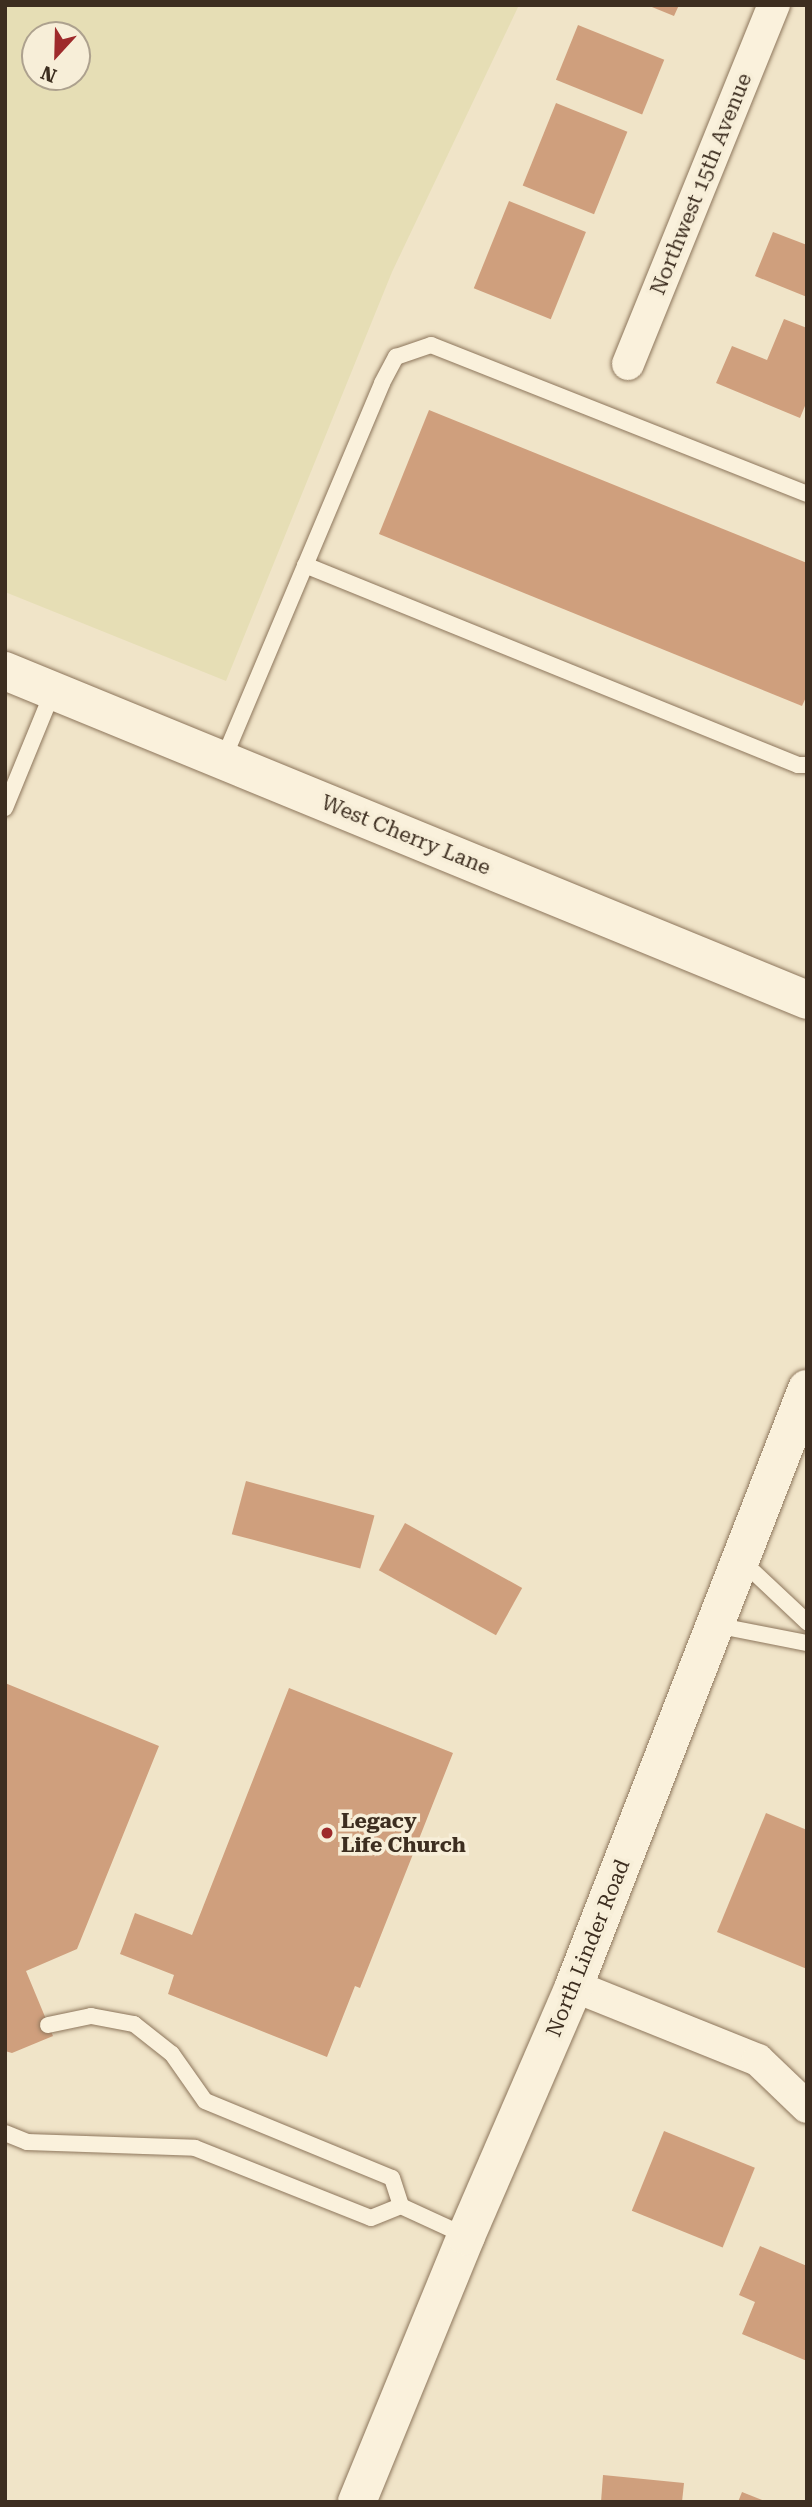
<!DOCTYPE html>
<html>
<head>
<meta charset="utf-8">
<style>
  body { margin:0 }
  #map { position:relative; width:812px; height:2507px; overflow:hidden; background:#f0e4c8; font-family:"Roboto Serif",serif }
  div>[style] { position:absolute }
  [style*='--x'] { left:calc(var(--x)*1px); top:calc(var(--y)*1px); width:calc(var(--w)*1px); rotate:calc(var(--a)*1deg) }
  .farmland>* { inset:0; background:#e6deb5 }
  .building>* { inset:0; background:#cf9f7d; transform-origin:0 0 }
  .roads { filter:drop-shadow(0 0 2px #8d765c) drop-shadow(0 0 2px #8d765c) }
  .service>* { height:16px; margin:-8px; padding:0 8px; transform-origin:8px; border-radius:8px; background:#faf1dc }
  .minor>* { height:32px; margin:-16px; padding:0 16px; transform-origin:16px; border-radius:16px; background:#faf1dc }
  .secondary>* { height:38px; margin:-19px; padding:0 19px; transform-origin:19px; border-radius:19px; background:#faf1dc }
  .dots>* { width:19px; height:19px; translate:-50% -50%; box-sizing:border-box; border:4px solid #f7eed8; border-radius:50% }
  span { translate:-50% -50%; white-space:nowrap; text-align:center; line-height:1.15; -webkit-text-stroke:7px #f7eed8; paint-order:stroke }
  .street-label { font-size:21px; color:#3d2e20 }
  .poi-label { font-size:21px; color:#3d2e20; font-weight:700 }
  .left { translate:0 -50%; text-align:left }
  .frame { position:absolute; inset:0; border:7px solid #3d2e20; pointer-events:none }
  .north { position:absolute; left:21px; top:21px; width:70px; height:70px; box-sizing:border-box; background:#f7eed8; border:2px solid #ada18e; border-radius:50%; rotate:202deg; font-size:19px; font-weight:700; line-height:28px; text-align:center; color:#3d2e20 }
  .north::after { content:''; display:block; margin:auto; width:24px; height:32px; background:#9e2a2b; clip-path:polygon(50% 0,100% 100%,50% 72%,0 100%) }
</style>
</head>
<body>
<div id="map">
  <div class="farmland">
    <div style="clip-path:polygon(evenodd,5px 5px,519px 5px,392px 272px,226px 681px,5px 592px,5px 5px,35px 35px,77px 35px,77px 77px,35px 77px,35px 35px)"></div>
  </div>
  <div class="building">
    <div style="clip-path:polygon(647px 5px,679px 5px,674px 16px)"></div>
    <div style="left:578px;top:25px;width:93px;height:59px;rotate:22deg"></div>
    <div style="left:556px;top:103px;width:77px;height:89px;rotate:22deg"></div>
    <div style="left:509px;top:201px;width:83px;height:94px;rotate:22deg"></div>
    <div style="clip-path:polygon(773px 232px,807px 245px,807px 297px,755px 276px)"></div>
    <div style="clip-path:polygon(784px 319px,807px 328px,807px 401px,800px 418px,716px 383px,732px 346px,767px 360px)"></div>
    <div style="clip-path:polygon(429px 410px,807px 563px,807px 695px,802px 706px,379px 534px)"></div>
    <div style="left:246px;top:1481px;width:133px;height:55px;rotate:15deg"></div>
    <div style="left:405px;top:1523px;width:134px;height:54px;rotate:29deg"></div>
    <div style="clip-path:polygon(5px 1683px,159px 1746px,77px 1949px,26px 1971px,53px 2036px,12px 2053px,5px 2051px)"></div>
    <div style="clip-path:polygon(289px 1688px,453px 1753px,360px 1988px,355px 1986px,327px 2057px,168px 1994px,174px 1975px,120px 1954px,135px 1913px,192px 1935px)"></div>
    <div style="clip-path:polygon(766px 1813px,807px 1830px,807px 1969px,717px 1932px)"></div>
    <div style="left:664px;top:2131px;width:98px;height:86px;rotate:22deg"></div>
    <div style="clip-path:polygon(760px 2246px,807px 2266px,807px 2361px,742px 2334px,755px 2302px,739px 2295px)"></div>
    <div style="clip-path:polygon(603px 2475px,684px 2483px,682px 2502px,601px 2502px)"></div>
    <div style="clip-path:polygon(742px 2492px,767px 2502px,738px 2502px)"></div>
  </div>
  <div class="roads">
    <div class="service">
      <div style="--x:305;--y:565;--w:532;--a:22.08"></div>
      <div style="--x:798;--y:765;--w:9;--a:0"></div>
      <div style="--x:223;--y:760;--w:409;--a:-67.1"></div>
      <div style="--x:382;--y:383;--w:30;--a:-62"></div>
      <div style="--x:396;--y:357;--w:37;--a:-19"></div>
      <div style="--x:431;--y:345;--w:404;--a:21.6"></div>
      <div style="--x:5;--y:808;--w:126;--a:-67.7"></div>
      <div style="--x:741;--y:1560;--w:91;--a:43.2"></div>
      <div style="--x:715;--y:1625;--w:94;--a:11.1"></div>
      <div style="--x:48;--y:2025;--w:44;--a:-11.8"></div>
      <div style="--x:91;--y:2016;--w:44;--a:10.5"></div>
      <div style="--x:134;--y:2024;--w:48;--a:38.3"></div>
      <div style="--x:172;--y:2054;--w:57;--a:54.9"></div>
      <div style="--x:205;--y:2101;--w:202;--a:22.4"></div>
      <div style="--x:392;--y:2178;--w:29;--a:72"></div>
      <div style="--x:401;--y:2206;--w:72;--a:24.8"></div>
      <div style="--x:5;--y:2133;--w:24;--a:22"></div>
      <div style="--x:27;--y:2142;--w:168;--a:2"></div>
      <div style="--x:195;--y:2148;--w:189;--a:21.7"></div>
      <div style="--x:371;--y:2218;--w:32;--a:-22"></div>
    </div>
    <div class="minor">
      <div style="--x:628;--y:364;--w:388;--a:-67.9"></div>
      <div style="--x:574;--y:1986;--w:198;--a:21.9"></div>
      <div style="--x:758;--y:2060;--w:68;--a:43.8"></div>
    </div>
    <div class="secondary">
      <div style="--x:5;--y:671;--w:867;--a:22.3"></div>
      <div style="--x:357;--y:2502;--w:287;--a:-67.7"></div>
      <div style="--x:466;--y:2236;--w:272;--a:-66.6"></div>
      <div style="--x:574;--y:1986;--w:641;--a:-68.68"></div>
    </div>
  </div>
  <div class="dots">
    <div style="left:327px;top:1833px;background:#9e2a2b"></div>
  </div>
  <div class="street-label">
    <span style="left:701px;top:184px;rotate:-68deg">Northwest 15th Avenue</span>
    <span style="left:406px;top:835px;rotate:22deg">West Cherry Lane</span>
    <span style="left:588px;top:1948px;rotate:-68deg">North Linder Road</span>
  </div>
  <div class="poi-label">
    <span class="left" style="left:341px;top:1833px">Legacy<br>Life Church</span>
  </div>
  <div class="frame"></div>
  <div class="north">N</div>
</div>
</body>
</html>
